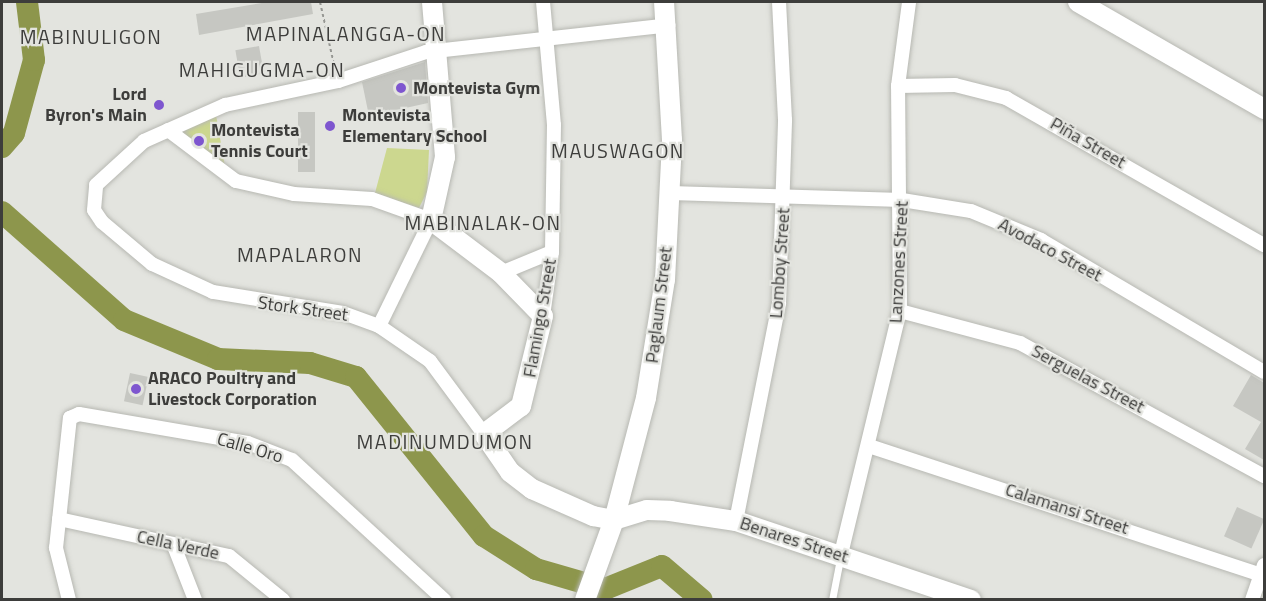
<!DOCTYPE html>
<html>
<head>
<meta charset="utf-8">
<style>
  body { margin:0 }
  #map { position:relative; width:1266px; height:601px; overflow:hidden; background:#e3e4df; font-family:"Titillium Web",sans-serif }
  div>[style] { position:absolute }
  [style*='--x'] { left:calc(var(--x)*1px); top:calc(var(--y)*1px); width:calc(var(--w)*1px); rotate:calc(var(--a)*1deg) }
  .green>* { inset:0; background:#ccd78f }
  .river>* { height:22px; margin:-11px; padding:0 11px; transform-origin:11px; border-radius:11px; background:#8d964c }
  .building>* { inset:0; background:#c6c7c2; transform-origin:0 0 }
  .path>* { height:2px; margin-top:-1px; transform-origin:0; background:repeating-linear-gradient(90deg,#969793 0 3px,transparent 0 6px) }
  .roads { filter:drop-shadow(0 0 2px #b7b8b2) drop-shadow(0 0 2px #b7b8b2) }
  .lane>* { height:7px; margin:-3.5px; padding:0 3.5px; transform-origin:3.5px; border-radius:3.5px; background:#fff }
  .street>* { height:14px; margin:-7px; padding:0 7px; transform-origin:7px; border-radius:7px; background:#fff }
  .secondary>* { height:20px; margin:-10px; padding:0 10px; transform-origin:10px; border-radius:10px; background:#fff }
  .dots>* { width:16px; height:16px; translate:-50% -50%; box-sizing:border-box; border:3px solid #e3e4df; border-radius:50% }
  span { translate:-50% -50%; white-space:nowrap; text-align:center; line-height:1.15; -webkit-text-stroke:4.5px #e3e4df; paint-order:stroke }
  .poi-label { font-size:18px; color:#3d3d3b; font-weight:700 }
  .left { translate:0 -50%; text-align:left }
  .right { translate:-100% -50%; text-align:right }
  .street-label { font-size:18px; color:#3d3d3b }
  .neighbourhood-label { font-size:20px; color:#3d3d3b; letter-spacing:1.5px }
  .frame { position:absolute; inset:0; border:3px solid #3d3d3b; pointer-events:none }
</style>
</head>
<body>
<div id="map">
  <div class="green">
    <div style="clip-path:polygon(216px 115px,227px 178px,169px 129px)"></div>
    <div style="clip-path:polygon(387px 148px,429px 150px,427px 192px,419px 208px,375px 193px)"></div>
  </div>
  <div class="river">
    <div style="--x:2;--y:147;--w:18;--a:-49"></div>
    <div style="--x:14;--y:133;--w:76;--a:-74.7"></div>
    <div style="--x:34;--y:60;--w:58;--a:-96.9"></div>
    <div style="--x:2;--y:212;--w:163;--a:41.5"></div>
    <div style="--x:124;--y:320;--w:102;--a:22.5"></div>
    <div style="--x:218;--y:359;--w:92;--a:2.5"></div>
    <div style="--x:310;--y:363;--w:48;--a:16.9"></div>
    <div style="--x:356;--y:377;--w:204;--a:51.2"></div>
    <div style="--x:484;--y:536;--w:62;--a:32.4"></div>
    <div style="--x:536;--y:569;--w:72;--a:16.2"></div>
    <div style="--x:605;--y:589;--w:61;--a:-22"></div>
    <div style="--x:662;--y:566;--w:52;--a:40.4"></div>
  </div>
  <div class="building">
    <div style="clip-path:polygon(268px 2px,311px 2px,313px 14px,199px 35px,196px 14px)"></div>
    <div style="left:259px;top:46px;width:28px;height:24px;rotate:80deg"></div>
    <div style="clip-path:polygon(425px 62px,428px 103px,369px 116px,362px 82px)"></div>
    <div style="left:298px;top:112px;width:17px;height:60px"></div>
    <div style="left:130px;top:373px;width:19px;height:29px;rotate:12deg"></div>
    <div style="clip-path:polygon(1251px 375px,1264px 383px,1264px 460px,1245px 449px,1261px 422px,1233px 406px)"></div>
    <div style="left:1237px;top:507px;width:30px;height:32px;rotate:24deg"></div>
  </div>
  <div class="path">
    <div style="--x:320;--y:2;--w:69;--a:77.4"></div>
  </div>
  <div class="roads">
    <div class="lane">
      <div style="--x:832;--y:600;--w:42;--a:-79"></div>
    </div>
    <div class="street">
      <div style="--x:898;--y:86;--w:57;--a:-1"></div>
      <div style="--x:955;--y:85;--w:53;--a:14.3"></div>
      <div style="--x:1006;--y:98;--w:297;--a:29.7"></div>
      <div style="--x:168;--y:130;--w:85;--a:36.9"></div>
      <div style="--x:236;--y:181;--w:59;--a:12.6"></div>
      <div style="--x:294;--y:194;--w:78;--a:3.7"></div>
      <div style="--x:372;--y:199;--w:63;--a:19.6"></div>
      <div style="--x:431;--y:220;--w:118;--a:116.1"></div>
      <div style="--x:670;--y:193;--w:232;--a:1.7"></div>
      <div style="--x:902;--y:200;--w:70;--a:9.1"></div>
      <div style="--x:971;--y:211;--w:76;--a:22.5"></div>
      <div style="--x:1041;--y:240;--w:259;--a:30.6"></div>
      <div style="--x:501;--y:273;--w:55;--a:-22.4"></div>
      <div style="--x:900;--y:311;--w:124;--a:14.9"></div>
      <div style="--x:1020;--y:343;--w:278;--a:28.6"></div>
      <div style="--x:543;--y:316;--w:65;--a:-82"></div>
      <div style="--x:552;--y:252;--w:127;--a:-89.1"></div>
      <div style="--x:554;--y:125;--w:123;--a:-95.1"></div>
      <div style="--x:484;--y:434;--w:91;--a:-126.5"></div>
      <div style="--x:430;--y:361;--w:62;--a:-145.5"></div>
      <div style="--x:379;--y:326;--w:38;--a:-160"></div>
      <div style="--x:343;--y:313;--w:132;--a:-170.8"></div>
      <div style="--x:213;--y:292;--w:67;--a:-155.3"></div>
      <div style="--x:152;--y:264;--w:65;--a:-140"></div>
      <div style="--x:102;--y:222;--w:14;--a:-124"></div>
      <div style="--x:94;--y:210;--w:25;--a:-85"></div>
      <div style="--x:96;--y:185;--w:65;--a:-42.5"></div>
      <div style="--x:144;--y:141;--w:89;--a:-24"></div>
      <div style="--x:225;--y:105;--w:116;--a:-12"></div>
      <div style="--x:338;--y:81;--w:93;--a:-18.2"></div>
      <div style="--x:426;--y:52;--w:244;--a:-6.3"></div>
      <div style="--x:869;--y:446;--w:416;--a:18.2"></div>
      <div style="--x:59;--y:519;--w:174;--a:12.3"></div>
      <div style="--x:229;--y:556;--w:70;--a:39.2"></div>
      <div style="--x:736;--y:521;--w:222;--a:-78.8"></div>
      <div style="--x:779;--y:303;--w:183;--a:-88.1"></div>
      <div style="--x:785;--y:120;--w:118;--a:-92.9"></div>
      <div style="--x:174;--y:546;--w:58;--a:68.7"></div>
      <div style="--x:841;--y:554;--w:250;--a:-76.4"></div>
      <div style="--x:900;--y:311;--w:225;--a:-90.5"></div>
      <div style="--x:898;--y:86;--w:85;--a:-82.5"></div>
      <div style="--x:69;--y:600;--w:54;--a:-104"></div>
      <div style="--x:56;--y:548;--w:131;--a:-83.9"></div>
      <div style="--x:70;--y:418;--w:10;--a:-24"></div>
      <div style="--x:79;--y:414;--w:171;--a:9.7"></div>
      <div style="--x:248;--y:443;--w:47;--a:21.1"></div>
      <div style="--x:292;--y:460;--w:207;--a:42.6"></div>
      <div style="--x:1252;--y:600;--w:37;--a:-71"></div>
    </div>
    <div class="secondary">
      <div style="--x:432;--y:2;--w:156;--a:85.2"></div>
      <div style="--x:445;--y:157;--w:65;--a:102.5"></div>
      <div style="--x:431;--y:220;--w:88;--a:37.1"></div>
      <div style="--x:501;--y:273;--w:60;--a:45.7"></div>
      <div style="--x:543;--y:316;--w:93;--a:103.7"></div>
      <div style="--x:521;--y:406;--w:46;--a:142.9"></div>
      <div style="--x:484;--y:434;--w:46;--a:55.6"></div>
      <div style="--x:510;--y:472;--w:28;--a:38"></div>
      <div style="--x:532;--y:489;--w:67;--a:23.9"></div>
      <div style="--x:593;--y:516;--w:21;--a:11"></div>
      <div style="--x:614;--y:520;--w:34;--a:-17"></div>
      <div style="--x:647;--y:510;--w:23;--a:2"></div>
      <div style="--x:670;--y:511;--w:67;--a:8.6"></div>
      <div style="--x:736;--y:521;--w:248;--a:18.6"></div>
      <div style="--x:1078;--y:2;--w:215;--a:29.9"></div>
      <div style="--x:585;--y:600;--w:85;--a:-70.1"></div>
      <div style="--x:614;--y:520;--w:126;--a:-75.3"></div>
      <div style="--x:646;--y:398;--w:120;--a:-80.9"></div>
      <div style="--x:665;--y:280;--w:140;--a:-87.1"></div>
      <div style="--x:672;--y:140;--w:138;--a:-93.3"></div>
    </div>
  </div>
  <div class="dots">
    <div style="left:401px;top:88px;background:#7e56cf"></div>
    <div style="left:159px;top:105px;background:#7e56cf"></div>
    <div style="left:330px;top:126px;background:#7e56cf"></div>
    <div style="left:199px;top:141px;background:#7e56cf"></div>
    <div style="left:136px;top:389px;background:#7e56cf"></div>
  </div>
  <div class="poi-label">
    <span class="left" style="left:413px;top:88px">Montevista Gym</span>
    <span class="right" style="left:147px;top:105px">Lord<br>Byron's Main</span>
    <span class="left" style="left:342px;top:126px">Montevista<br>Elementary School</span>
    <span class="left" style="left:211px;top:141px">Montevista<br>Tennis Court</span>
    <span class="left" style="left:148px;top:389px">ARACO Poultry and<br>Livestock Corporation</span>
  </div>
  <div class="street-label">
    <span style="left:1088px;top:143px;rotate:30deg">Piña Street</span>
    <span style="left:1050px;top:250px;rotate:28deg">Avodaco Street</span>
    <span style="left:899px;top:262px;rotate:-87deg">Lanzones Street</span>
    <span style="left:780px;top:263px;rotate:-86deg">Lomboy Street</span>
    <span style="left:659px;top:305px;rotate:-83deg">Paglaum Street</span>
    <span style="left:303px;top:309px;rotate:8deg">Stork Street</span>
    <span style="left:540px;top:318px;rotate:-80deg">Flamingo Street</span>
    <span style="left:1088px;top:379px;rotate:28deg">Serguelas Street</span>
    <span style="left:250px;top:448px;rotate:16deg">Calle Oro</span>
    <span style="left:1067px;top:509px;rotate:18deg">Calamansi Street</span>
    <span style="left:794px;top:540px;rotate:18deg">Benares Street</span>
    <span style="left:178px;top:545px;rotate:12deg">Cella Verde</span>
  </div>
  <div class="neighbourhood-label">
    <span style="left:346px;top:33px">MAPINALANGGA-ON</span>
    <span style="left:91px;top:36px">MABINULIGON</span>
    <span style="left:262px;top:69px">MAHIGUGMA-ON</span>
    <span style="left:618px;top:150px">MAUSWAGON</span>
    <span style="left:483px;top:222px">MABINALAK-ON</span>
    <span style="left:300px;top:254px">MAPALARON</span>
    <span style="left:445px;top:441px">MADINUMDUMON</span>
  </div>
  <div class="frame"></div>
</div>
</body>
</html>
